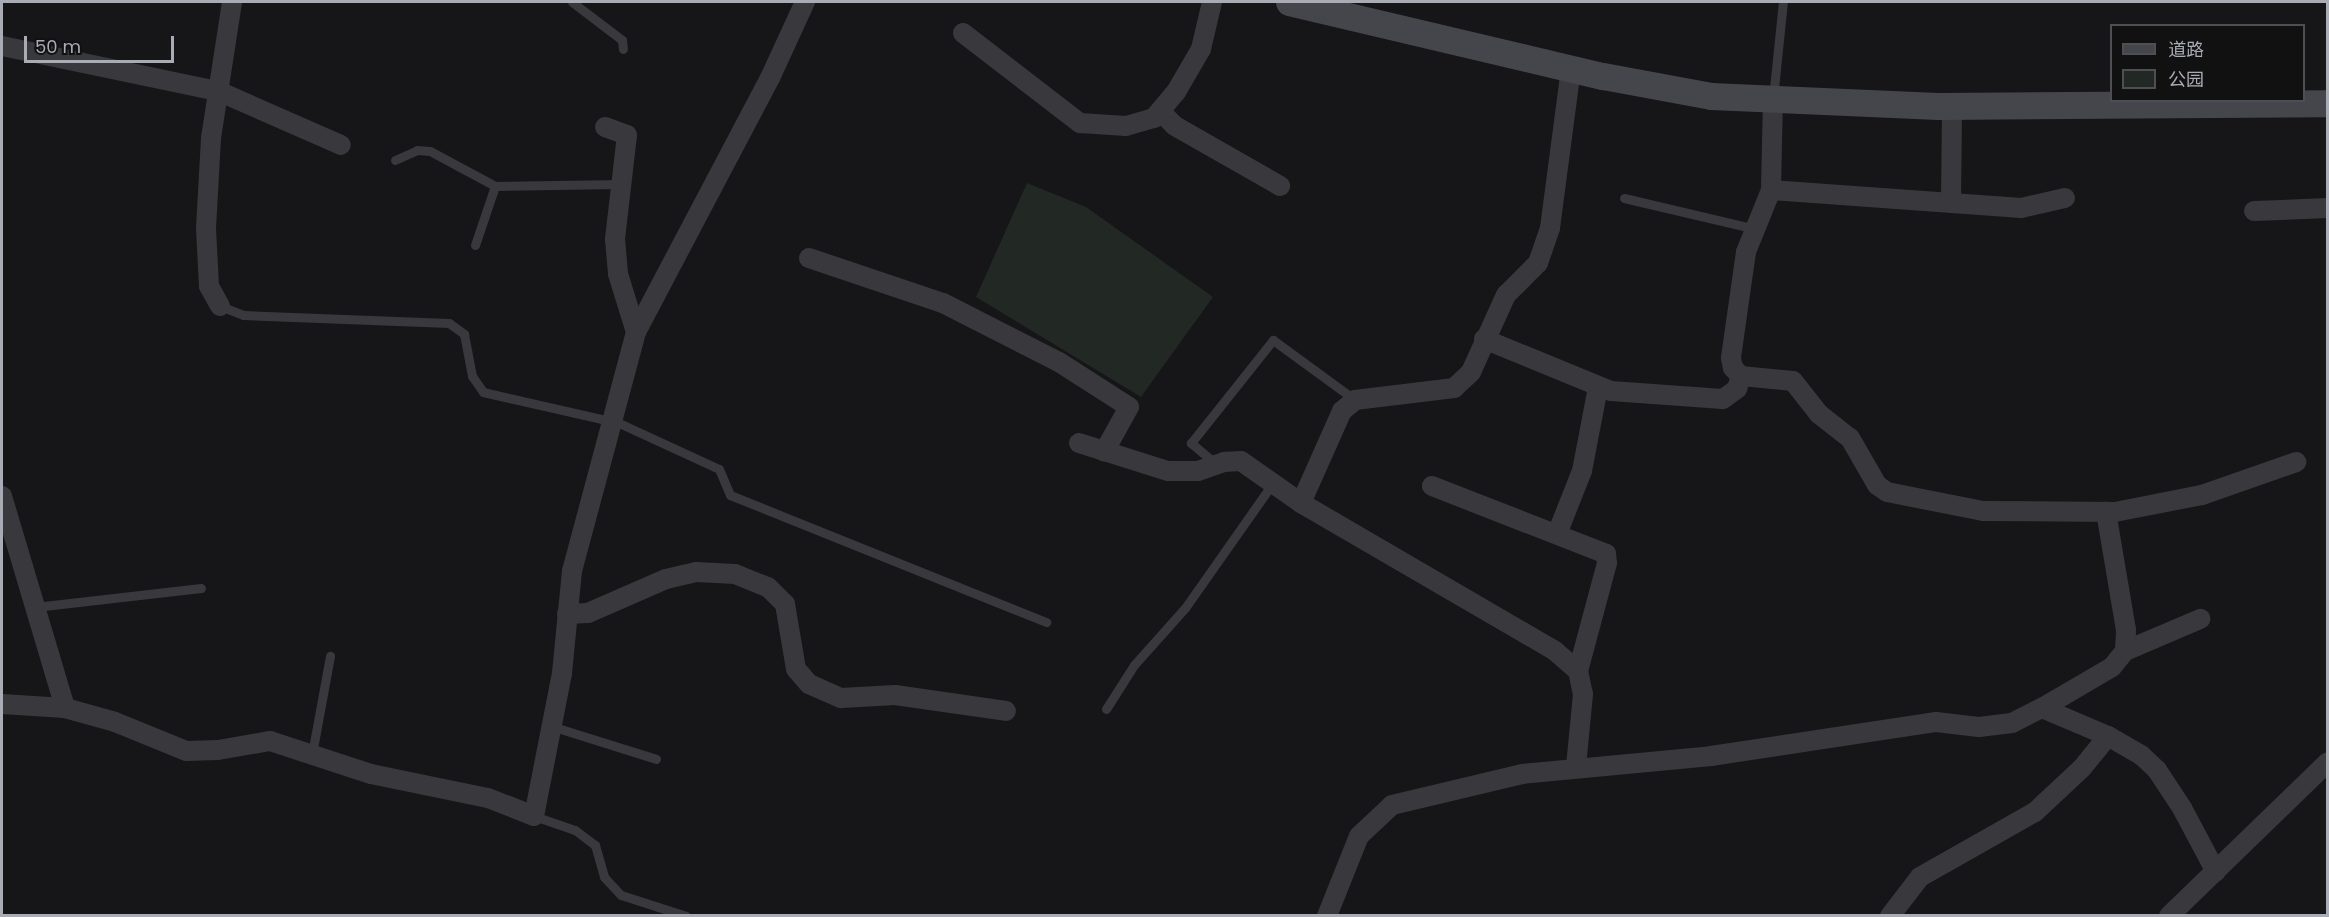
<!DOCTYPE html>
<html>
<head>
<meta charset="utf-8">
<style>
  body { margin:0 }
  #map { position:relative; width:2329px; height:917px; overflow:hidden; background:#161517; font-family:Poppins,"Noto Sans SC",sans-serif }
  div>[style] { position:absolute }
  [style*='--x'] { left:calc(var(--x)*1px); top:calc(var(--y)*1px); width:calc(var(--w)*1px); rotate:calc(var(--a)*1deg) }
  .green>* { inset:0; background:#222824 }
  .lane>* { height:9px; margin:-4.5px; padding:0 4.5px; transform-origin:4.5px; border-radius:4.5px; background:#39393d }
  .street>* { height:20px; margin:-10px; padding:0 10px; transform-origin:10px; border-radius:10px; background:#39393d }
  .secondary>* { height:27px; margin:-13.5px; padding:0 13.5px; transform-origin:13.5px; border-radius:13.5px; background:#45464b }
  span { translate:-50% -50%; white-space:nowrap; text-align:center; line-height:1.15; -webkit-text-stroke:6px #111112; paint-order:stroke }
  .frame { position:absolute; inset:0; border:3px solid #a9abb5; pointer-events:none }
  .legend { position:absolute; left:2110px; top:24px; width:195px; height:78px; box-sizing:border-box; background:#111112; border:2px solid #4e4f53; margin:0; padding:8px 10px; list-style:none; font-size:18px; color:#a9abb5 }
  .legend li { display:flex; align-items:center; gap:12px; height:30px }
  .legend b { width:30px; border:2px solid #4e4f53 }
  .scale { position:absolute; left:24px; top:36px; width:150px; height:27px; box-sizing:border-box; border:3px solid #a9abb5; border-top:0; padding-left:8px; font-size:18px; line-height:21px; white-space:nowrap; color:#a9abb5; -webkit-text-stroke:4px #111112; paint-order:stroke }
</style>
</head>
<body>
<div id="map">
  <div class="green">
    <div style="clip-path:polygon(1027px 183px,1086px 207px,1213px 297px,1141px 397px,976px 297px)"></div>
  </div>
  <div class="lane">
    <div style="--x:572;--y:2;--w:63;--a:37.2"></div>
    <div style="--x:622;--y:40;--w:9;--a:84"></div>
    <div style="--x:1773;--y:98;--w:97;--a:-84.1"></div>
    <div style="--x:395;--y:160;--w:24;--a:-24"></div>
    <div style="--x:417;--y:150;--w:13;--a:4"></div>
    <div style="--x:430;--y:151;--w:74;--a:28.3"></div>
    <div style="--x:495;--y:186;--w:126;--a:-0.9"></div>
    <div style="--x:1624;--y:198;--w:136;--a:13.2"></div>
    <div style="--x:475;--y:245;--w:62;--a:-71.3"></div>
    <div style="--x:220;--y:306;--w:25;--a:21"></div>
    <div style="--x:243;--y:315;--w:206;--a:2.2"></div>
    <div style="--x:449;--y:323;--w:19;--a:36"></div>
    <div style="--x:464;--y:334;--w:43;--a:79.2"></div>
    <div style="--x:472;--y:376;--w:19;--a:55"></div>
    <div style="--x:483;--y:392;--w:139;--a:12.8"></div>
    <div style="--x:619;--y:423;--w:110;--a:24.7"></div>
    <div style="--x:719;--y:469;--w:28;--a:67"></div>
    <div style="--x:730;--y:495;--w:341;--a:21.9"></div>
    <div style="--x:1216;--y:464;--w:33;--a:-140"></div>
    <div style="--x:1191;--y:443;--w:132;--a:-51.5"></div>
    <div style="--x:1273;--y:340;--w:102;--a:36.2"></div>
    <div style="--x:35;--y:607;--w:167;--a:-6.5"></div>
    <div style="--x:1106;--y:709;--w:52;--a:-57.5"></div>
    <div style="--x:1134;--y:665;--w:76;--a:-48.2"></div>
    <div style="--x:1185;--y:608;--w:153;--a:-54.9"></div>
    <div style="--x:551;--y:726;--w:110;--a:17.4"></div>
    <div style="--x:312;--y:754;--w:100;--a:-79.6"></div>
    <div style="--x:534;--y:816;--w:43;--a:18.9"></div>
    <div style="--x:575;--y:830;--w:25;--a:37"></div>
    <div style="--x:595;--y:845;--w:33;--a:74"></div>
    <div style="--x:604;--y:877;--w:25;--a:47"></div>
    <div style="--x:621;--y:895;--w:68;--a:17.9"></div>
  </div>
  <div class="street">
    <div style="--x:963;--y:33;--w:148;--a:37.6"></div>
    <div style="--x:1080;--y:123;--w:46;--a:3.7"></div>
    <div style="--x:1126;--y:126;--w:29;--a:-16"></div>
    <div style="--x:1154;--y:118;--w:34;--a:-50"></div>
    <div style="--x:1176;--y:92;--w:50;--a:-59.8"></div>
    <div style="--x:1201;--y:49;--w:48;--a:-76.8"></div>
    <div style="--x:2;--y:46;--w:221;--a:11.8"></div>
    <div style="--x:218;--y:91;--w:134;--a:23.7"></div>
    <div style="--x:1773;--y:99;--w:91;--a:91.3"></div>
    <div style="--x:1771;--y:190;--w:67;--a:112"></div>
    <div style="--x:1746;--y:252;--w:107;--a:98.1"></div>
    <div style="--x:1731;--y:358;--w:10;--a:79"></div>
    <div style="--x:1733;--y:368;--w:11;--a:45"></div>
    <div style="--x:1741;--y:376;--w:52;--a:5.5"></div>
    <div style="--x:1793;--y:381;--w:42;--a:51.8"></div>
    <div style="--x:1819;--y:414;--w:39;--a:38"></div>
    <div style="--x:1850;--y:438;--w:54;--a:60.1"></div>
    <div style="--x:1877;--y:485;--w:12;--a:35"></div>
    <div style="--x:1887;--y:492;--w:98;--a:11.2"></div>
    <div style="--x:1983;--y:511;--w:132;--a:0.4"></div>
    <div style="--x:2115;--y:512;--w:89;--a:-11.1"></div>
    <div style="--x:2202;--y:495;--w:100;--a:-19.3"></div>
    <div style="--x:1160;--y:111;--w:21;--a:45"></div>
    <div style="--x:1175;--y:126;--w:121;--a:29.7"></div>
    <div style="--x:605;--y:127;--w:23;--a:20"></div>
    <div style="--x:627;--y:135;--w:105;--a:96.6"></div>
    <div style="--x:615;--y:239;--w:35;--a:85"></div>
    <div style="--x:618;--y:274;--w:61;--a:72.8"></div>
    <div style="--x:1771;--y:190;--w:251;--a:4.1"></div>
    <div style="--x:2021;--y:208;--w:45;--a:-12.8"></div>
    <div style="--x:1951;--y:203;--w:97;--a:-89.4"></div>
    <div style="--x:2254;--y:211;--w:74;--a:-2.3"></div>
    <div style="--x:809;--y:258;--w:141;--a:18.6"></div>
    <div style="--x:943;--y:303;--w:130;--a:27"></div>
    <div style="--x:1059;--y:362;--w:83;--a:32.7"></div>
    <div style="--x:1129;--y:407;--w:51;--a:119.1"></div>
    <div style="--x:220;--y:306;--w:23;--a:-119"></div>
    <div style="--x:209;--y:286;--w:58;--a:-93"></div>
    <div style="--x:206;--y:228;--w:90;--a:-86.8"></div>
    <div style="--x:211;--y:138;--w:138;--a:-81.2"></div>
    <div style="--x:1484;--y:339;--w:137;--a:22.3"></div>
    <div style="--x:1611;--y:391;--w:112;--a:4.1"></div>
    <div style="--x:1723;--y:399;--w:17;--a:-36"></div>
    <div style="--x:1737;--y:389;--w:14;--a:-73"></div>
    <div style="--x:1079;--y:443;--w:93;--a:17.5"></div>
    <div style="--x:1168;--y:471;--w:30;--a:0"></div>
    <div style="--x:1198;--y:471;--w:28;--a:-19"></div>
    <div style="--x:1224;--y:462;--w:17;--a:-3"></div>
    <div style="--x:1241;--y:461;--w:73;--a:35"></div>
    <div style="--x:1301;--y:503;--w:294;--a:30.2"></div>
    <div style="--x:1555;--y:651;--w:30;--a:41"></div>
    <div style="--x:1578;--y:671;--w:24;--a:78"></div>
    <div style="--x:1583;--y:694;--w:73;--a:95.5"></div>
    <div style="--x:1432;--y:486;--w:187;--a:21.3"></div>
    <div style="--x:1606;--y:554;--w:9;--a:84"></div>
    <div style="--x:1607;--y:563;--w:112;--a:105"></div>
    <div style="--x:2;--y:496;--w:221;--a:73.4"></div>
    <div style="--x:1301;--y:503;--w:101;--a:-66"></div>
    <div style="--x:1342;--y:411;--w:17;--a:-40"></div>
    <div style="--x:1355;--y:400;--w:100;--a:-6.9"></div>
    <div style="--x:1454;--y:388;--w:23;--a:-43"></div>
    <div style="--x:1471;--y:372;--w:85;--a:-65.6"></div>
    <div style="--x:1506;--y:295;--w:45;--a:-45"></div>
    <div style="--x:1538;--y:263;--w:37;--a:-71"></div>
    <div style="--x:1550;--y:228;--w:160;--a:-82.5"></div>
    <div style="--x:1557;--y:534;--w:68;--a:-68.4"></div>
    <div style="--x:1582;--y:471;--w:86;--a:-79.2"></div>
    <div style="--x:567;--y:614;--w:21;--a:-3"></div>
    <div style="--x:588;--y:613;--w:85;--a:-23.6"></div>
    <div style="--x:666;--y:579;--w:31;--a:-13"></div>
    <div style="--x:696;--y:572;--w:39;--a:3"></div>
    <div style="--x:735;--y:574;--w:35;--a:22"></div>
    <div style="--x:768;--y:587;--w:24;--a:45"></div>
    <div style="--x:785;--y:604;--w:66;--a:80.4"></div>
    <div style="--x:796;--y:669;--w:20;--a:49"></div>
    <div style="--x:809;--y:684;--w:35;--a:24"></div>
    <div style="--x:841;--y:698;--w:54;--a:-3.2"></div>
    <div style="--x:895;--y:695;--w:112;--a:8.2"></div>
    <div style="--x:2125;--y:651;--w:82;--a:-23.1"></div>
    <div style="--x:2;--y:704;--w:63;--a:3.6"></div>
    <div style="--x:65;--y:708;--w:52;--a:15.6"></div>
    <div style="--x:115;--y:722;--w:77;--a:22.2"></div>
    <div style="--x:186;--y:751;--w:32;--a:-2"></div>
    <div style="--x:218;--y:750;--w:53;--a:-9.8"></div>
    <div style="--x:270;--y:741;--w:106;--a:18.1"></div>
    <div style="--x:371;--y:774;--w:119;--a:11.6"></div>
    <div style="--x:488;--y:798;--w:49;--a:21.4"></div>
    <div style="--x:534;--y:816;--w:146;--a:-78.9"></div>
    <div style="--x:562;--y:673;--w:102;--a:-84.4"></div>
    <div style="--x:572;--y:571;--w:247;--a:-75"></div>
    <div style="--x:636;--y:332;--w:287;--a:-62.2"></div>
    <div style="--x:770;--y:78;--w:84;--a:-65.3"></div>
    <div style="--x:2042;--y:708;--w:72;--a:23"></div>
    <div style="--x:2108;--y:736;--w:38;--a:30"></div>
    <div style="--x:2141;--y:755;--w:22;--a:43"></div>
    <div style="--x:2157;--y:770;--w:45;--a:56.7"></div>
    <div style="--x:2182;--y:808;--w:72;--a:62"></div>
    <div style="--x:1327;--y:916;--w:86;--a:-68.2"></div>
    <div style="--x:1359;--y:836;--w:45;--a:-43.2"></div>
    <div style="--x:1392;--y:805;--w:134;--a:-13.4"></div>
    <div style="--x:1522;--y:774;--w:190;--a:-5.4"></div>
    <div style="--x:1711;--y:756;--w:228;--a:-8.6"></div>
    <div style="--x:1936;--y:722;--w:43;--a:6.6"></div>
    <div style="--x:1979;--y:727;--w:33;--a:-7"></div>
    <div style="--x:2012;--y:723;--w:34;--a:-27"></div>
    <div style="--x:2042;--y:708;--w:81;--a:-30.4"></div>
    <div style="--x:2112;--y:667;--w:21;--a:-51"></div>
    <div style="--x:2125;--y:651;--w:21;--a:-87"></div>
    <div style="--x:2126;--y:630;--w:120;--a:-99.6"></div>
    <div style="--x:1890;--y:916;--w:49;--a:-52.4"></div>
    <div style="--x:1920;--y:877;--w:132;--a:-29.5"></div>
    <div style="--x:2035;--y:812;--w:64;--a:-43.1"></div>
    <div style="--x:2082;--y:768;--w:41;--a:-50.9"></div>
    <div style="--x:2169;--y:916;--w:221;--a:-44.1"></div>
  </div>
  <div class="secondary">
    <div style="--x:1289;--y:2;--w:323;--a:13.3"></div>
    <div style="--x:1603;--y:76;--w:110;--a:10.5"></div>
    <div style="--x:1711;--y:96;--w:227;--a:2.5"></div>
    <div style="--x:1938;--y:106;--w:390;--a:-0.4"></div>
  </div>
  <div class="frame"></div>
  <ul class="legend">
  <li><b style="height:8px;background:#45464b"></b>道路</li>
  <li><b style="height:16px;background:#222824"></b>公园</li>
  </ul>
  <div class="scale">50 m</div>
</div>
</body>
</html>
